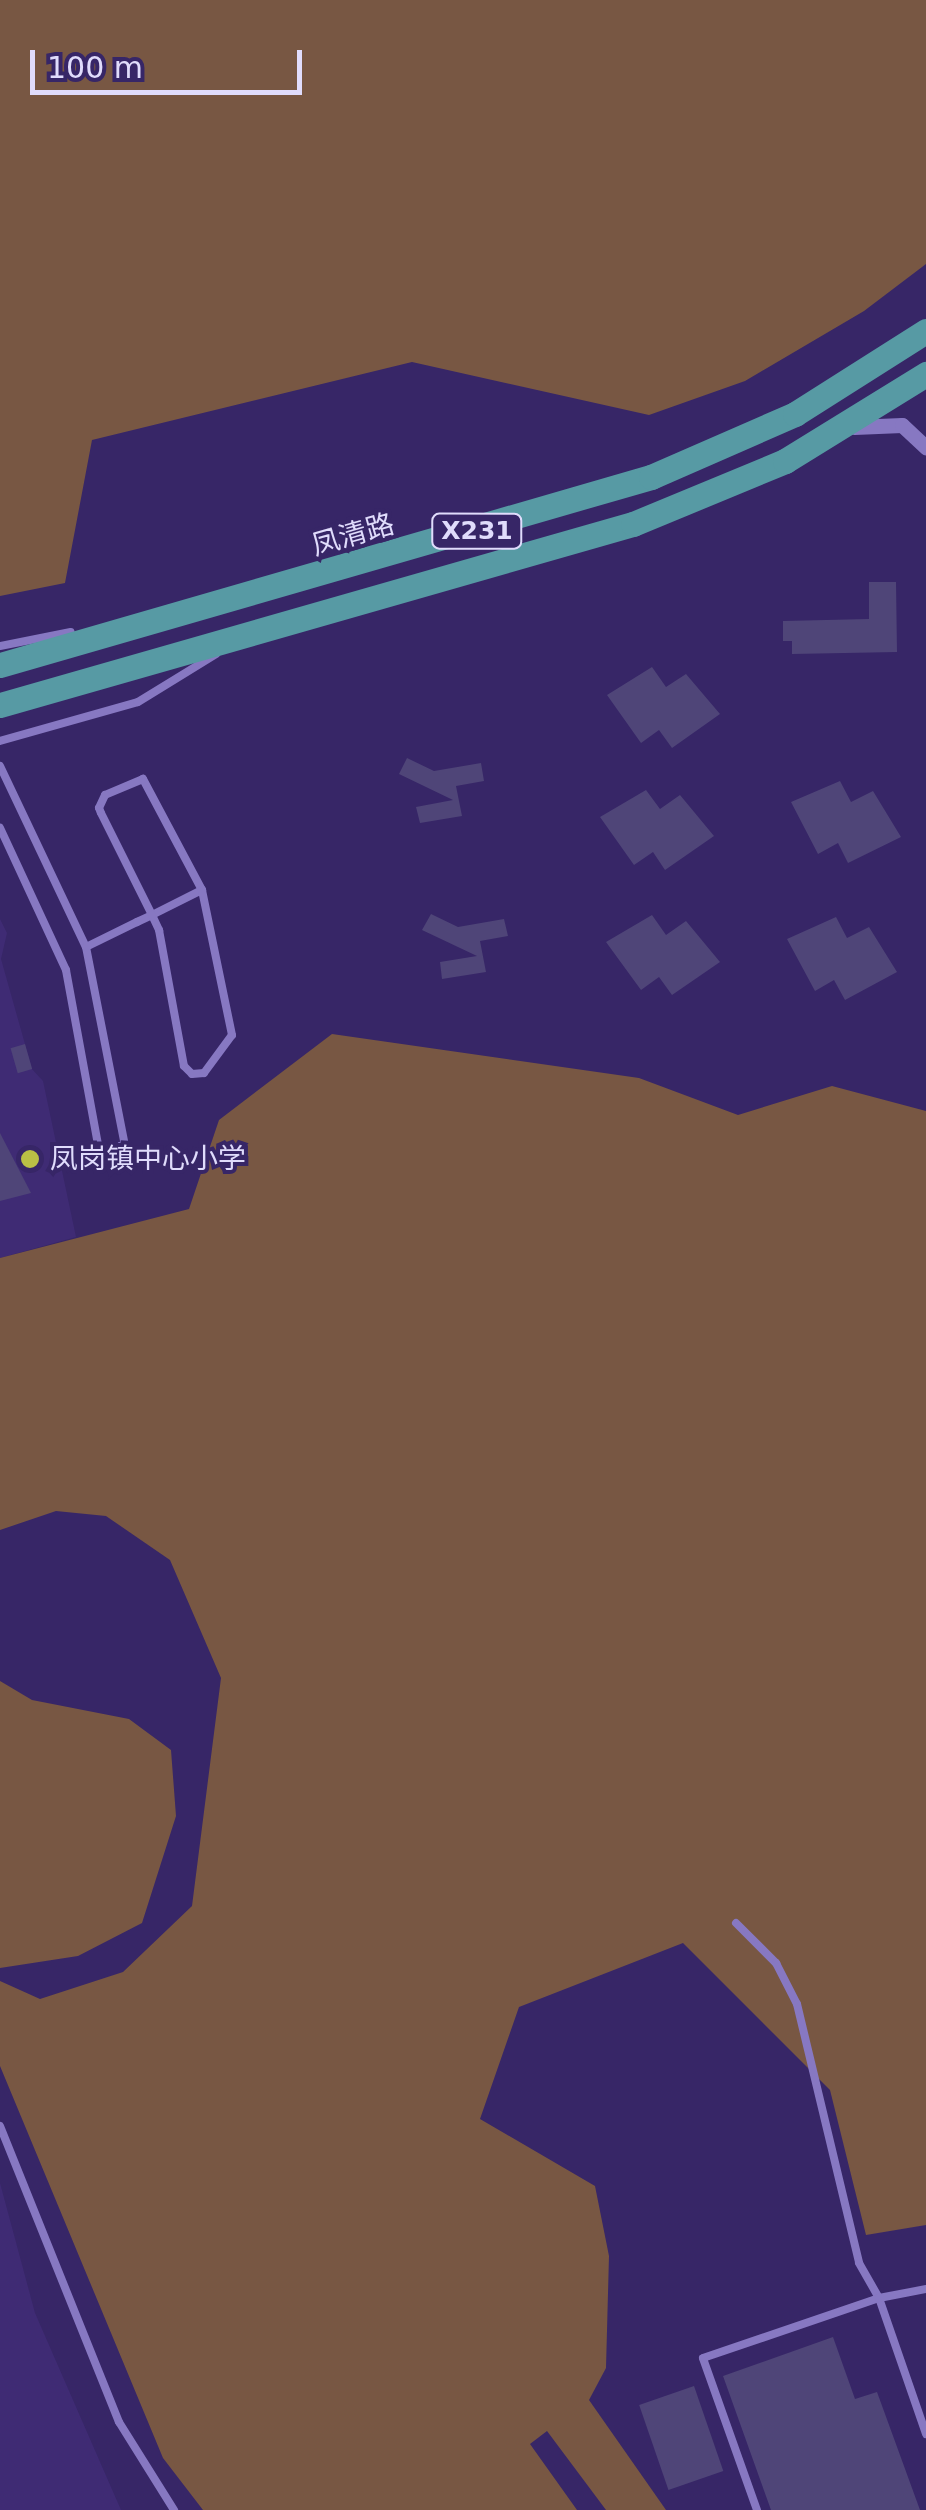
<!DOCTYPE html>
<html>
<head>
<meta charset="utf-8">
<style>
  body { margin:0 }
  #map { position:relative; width:926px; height:2510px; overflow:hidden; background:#372667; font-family:"DejaVu Sans","Noto Sans SC",sans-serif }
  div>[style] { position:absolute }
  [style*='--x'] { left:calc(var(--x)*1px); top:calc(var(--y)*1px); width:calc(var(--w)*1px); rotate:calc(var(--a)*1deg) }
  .built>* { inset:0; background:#3f2b74 }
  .green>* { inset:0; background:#785743 }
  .building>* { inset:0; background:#4f4578; transform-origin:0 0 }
  .service>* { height:8px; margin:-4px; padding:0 4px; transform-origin:4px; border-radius:4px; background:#8778c2 }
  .minor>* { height:15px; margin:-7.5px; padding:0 7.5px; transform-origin:7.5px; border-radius:7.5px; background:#8778c2 }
  .primary>* { height:25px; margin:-12.5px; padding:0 12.5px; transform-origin:12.5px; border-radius:12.5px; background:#579aa4 }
  .dots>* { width:28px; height:28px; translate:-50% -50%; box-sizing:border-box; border:5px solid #372667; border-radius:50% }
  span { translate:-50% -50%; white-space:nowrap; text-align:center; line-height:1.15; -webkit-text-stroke:8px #372667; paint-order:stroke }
  .shield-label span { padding:2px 8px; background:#372667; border:2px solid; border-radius:8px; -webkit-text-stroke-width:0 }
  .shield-label { font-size:25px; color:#e0dcfc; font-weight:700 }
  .street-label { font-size:28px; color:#e0dcfc }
  .poi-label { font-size:28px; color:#e0dcfc }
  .left { translate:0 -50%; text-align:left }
  .scale { position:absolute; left:30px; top:50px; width:272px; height:45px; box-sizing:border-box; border:5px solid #e0dcfc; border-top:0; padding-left:12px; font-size:30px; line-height:35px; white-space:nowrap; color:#e0dcfc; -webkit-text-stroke:8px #372667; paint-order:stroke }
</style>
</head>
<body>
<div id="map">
  <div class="built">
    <div style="clip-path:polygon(0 919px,7px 933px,1px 959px,32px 1069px,43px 1081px,76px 1237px,0 1258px)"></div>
    <div style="clip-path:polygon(0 2183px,35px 2313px,121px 2510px,0 2510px)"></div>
  </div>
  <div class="green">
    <div style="clip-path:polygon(0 0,926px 0,926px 264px,864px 311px,745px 381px,649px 415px,412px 362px,92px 440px,65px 583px,0 596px)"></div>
    <div style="clip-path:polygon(332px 1034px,639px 1078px,738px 1115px,832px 1086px,926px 1111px,926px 2225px,866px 2235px,830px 2090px,683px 1943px,519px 2007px,480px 2119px,595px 2186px,609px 2256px,606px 2368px,589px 2400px,666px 2510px,606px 2510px,547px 2431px,530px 2444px,577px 2510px,203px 2510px,163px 2458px,0 2066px,0 1981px,40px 1999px,123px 1972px,192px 1906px,221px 1678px,170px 1560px,106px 1516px,56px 1511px,0 1530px,0 1258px,189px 1209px,219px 1120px)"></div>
    <div style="clip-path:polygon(0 1681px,32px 1700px,129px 1719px,171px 1750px,176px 1816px,142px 1923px,78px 1956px,0 1968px)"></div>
  </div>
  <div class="building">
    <div style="clip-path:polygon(869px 582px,896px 582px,897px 652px,792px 654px,792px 641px,783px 641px,783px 621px,869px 619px)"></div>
    <div style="clip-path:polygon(652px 667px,666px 687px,686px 674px,720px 714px,672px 748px,659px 730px,641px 743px,607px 695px)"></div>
    <div style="clip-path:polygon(407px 758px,434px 771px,481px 763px,484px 781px,456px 786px,462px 816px,420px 823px,416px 807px,453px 800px,399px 774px)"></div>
    <div style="clip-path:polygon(840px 781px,851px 802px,873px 791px,901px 837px,848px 863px,838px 843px,818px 854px,791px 802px)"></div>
    <div style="clip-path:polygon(646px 790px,660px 809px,680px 795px,714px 836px,665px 870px,653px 852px,634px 865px,600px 817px)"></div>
    <div style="clip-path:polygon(431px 914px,458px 927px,504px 919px,508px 936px,480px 941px,486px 972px,442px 979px,440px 962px,477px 956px,422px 930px)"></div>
    <div style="clip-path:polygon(652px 915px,666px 935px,686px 921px,720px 962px,672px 995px,659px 977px,641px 990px,606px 942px)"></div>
    <div style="clip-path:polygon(836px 917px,847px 938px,869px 927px,897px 972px,845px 1000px,834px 980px,815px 991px,787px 939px)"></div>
    <div style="left:25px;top:1044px;width:26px;height:15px;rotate:74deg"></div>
    <div style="clip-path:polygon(0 1133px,31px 1193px,0 1201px)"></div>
    <div style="clip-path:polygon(833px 2337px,855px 2399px,877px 2392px,920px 2510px,771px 2510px,723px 2376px)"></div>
    <div style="left:694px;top:2386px;width:90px;height:58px;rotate:71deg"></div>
  </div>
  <div class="service">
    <div style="--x:0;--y:646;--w:72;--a:-11.2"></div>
    <div style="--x:0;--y:741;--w:143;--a:-15.8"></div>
    <div style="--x:138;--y:702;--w:92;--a:-31.6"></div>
    <div style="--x:0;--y:766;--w:200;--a:64.6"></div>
    <div style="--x:86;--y:947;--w:202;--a:78.9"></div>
    <div style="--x:125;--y:1145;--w:26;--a:169"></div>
    <div style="--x:99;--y:1150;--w:183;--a:-100.4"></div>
    <div style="--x:66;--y:970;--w:157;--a:-114.9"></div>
    <div style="--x:86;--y:947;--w:57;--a:-26.1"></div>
    <div style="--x:137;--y:922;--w:17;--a:-25"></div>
    <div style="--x:152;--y:915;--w:56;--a:-26.6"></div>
    <div style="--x:202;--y:890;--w:126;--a:-118"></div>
    <div style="--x:143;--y:779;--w:41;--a:157.2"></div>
    <div style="--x:105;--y:795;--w:14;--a:115"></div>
    <div style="--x:99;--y:808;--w:5;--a:68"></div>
    <div style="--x:101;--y:813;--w:114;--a:63.4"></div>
    <div style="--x:152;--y:915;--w:17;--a:65"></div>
    <div style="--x:159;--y:930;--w:138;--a:79.6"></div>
    <div style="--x:184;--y:1066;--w:11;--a:45"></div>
    <div style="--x:192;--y:1074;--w:12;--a:-5"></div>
    <div style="--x:204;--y:1073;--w:47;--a:-53.6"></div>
    <div style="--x:232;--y:1035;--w:148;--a:-101.7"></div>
    <div style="--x:736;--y:1923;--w:57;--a:45"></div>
    <div style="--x:776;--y:1963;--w:46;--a:62.9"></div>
    <div style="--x:797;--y:2004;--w:266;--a:76.5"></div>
    <div style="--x:859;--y:2263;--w:40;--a:60.3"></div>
    <div style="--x:879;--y:2298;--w:144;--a:70.9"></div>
    <div style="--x:0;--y:2126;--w:319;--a:68.1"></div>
    <div style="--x:119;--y:2422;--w:104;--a:58"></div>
    <div style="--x:757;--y:2510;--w:161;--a:-109.6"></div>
    <div style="--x:703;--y:2358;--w:186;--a:-18.8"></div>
    <div style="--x:879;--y:2298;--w:48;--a:-10.8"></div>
  </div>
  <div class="minor">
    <div style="--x:854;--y:427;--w:48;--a:-2.4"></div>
    <div style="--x:902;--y:425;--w:33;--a:43"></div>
  </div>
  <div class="primary">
    <div style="--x:0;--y:665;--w:678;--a:-16.11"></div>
    <div style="--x:651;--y:477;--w:157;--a:-23.6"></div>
    <div style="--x:795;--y:414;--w:155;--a:-32.4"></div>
    <div style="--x:0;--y:705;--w:658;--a:-15.96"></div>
    <div style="--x:633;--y:524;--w:165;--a:-22.5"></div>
    <div style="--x:785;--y:461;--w:166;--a:-31.7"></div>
  </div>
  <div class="dots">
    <div style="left:30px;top:1159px;background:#bac045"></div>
  </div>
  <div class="shield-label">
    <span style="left:477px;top:531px">X231</span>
  </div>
  <div class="street-label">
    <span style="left:353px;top:535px;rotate:-16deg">凤清路</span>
  </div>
  <div class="poi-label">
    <span class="left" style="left:50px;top:1159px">凤岗镇中心小学</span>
  </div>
  <div class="scale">100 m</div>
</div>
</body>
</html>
